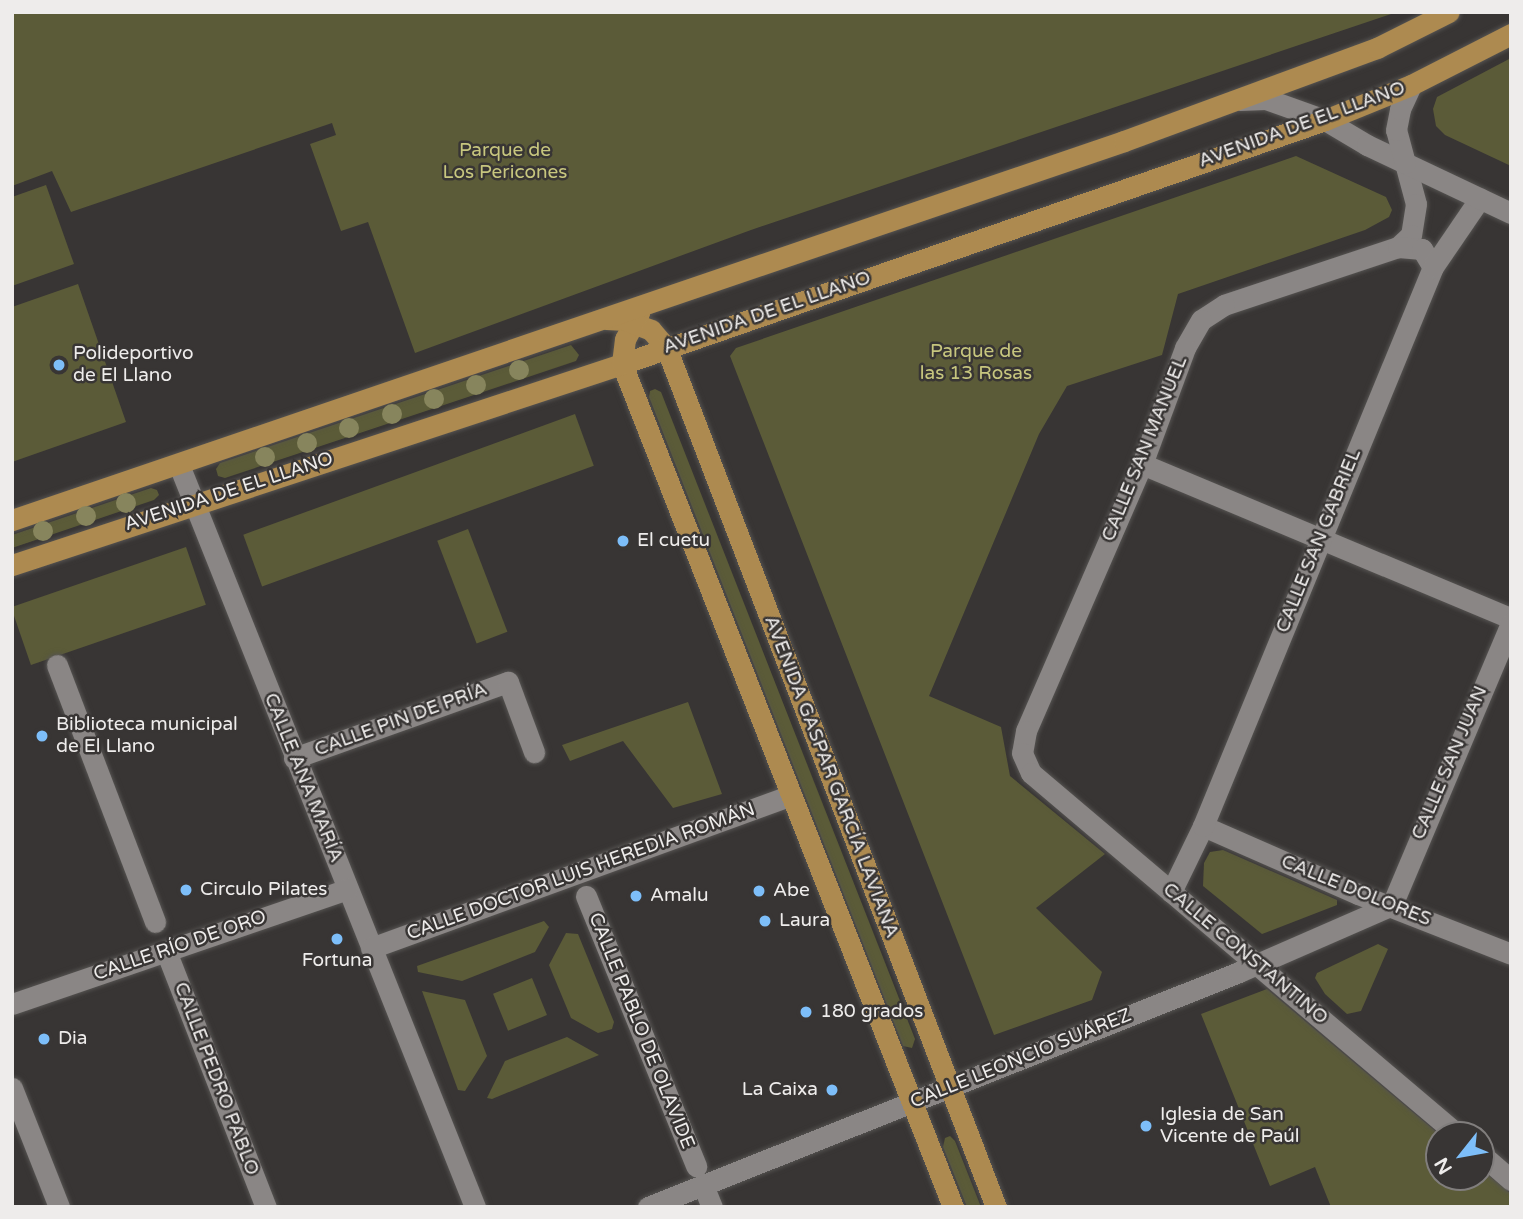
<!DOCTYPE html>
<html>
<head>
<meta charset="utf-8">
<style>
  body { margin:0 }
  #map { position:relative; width:1523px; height:1219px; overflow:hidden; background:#383534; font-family:"Varela Round",sans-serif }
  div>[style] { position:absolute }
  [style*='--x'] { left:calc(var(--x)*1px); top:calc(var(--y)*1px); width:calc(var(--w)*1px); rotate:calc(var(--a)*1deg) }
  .green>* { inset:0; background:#5b5b38; transform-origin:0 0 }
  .roads { filter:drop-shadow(0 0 2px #555351) drop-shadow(0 0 2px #555351) }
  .street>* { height:21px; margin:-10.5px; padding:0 10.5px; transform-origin:10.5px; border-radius:10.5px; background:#8a8685 }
  .secondary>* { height:21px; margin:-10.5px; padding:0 10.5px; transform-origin:10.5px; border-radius:10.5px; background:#8a8685 }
  .primary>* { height:21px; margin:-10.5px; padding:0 10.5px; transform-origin:10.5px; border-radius:10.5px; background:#ad8a50 }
  .trees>* { width:20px; height:20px; margin:-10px; border-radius:50%; background:#87855d }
  .dots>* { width:19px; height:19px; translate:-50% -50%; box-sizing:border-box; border:4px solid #383534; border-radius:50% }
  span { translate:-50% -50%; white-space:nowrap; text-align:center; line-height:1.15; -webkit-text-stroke:5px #383534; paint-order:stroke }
  .street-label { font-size:19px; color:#eeeceb }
  .park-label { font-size:19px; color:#c7c67e }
  .poi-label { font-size:19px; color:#eeeceb }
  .left { translate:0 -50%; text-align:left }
  .right { translate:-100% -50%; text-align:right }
  .frame { position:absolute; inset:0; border:14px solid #eeeceb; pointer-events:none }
  .north { position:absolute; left:1425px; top:1121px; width:70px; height:70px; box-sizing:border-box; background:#383534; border:2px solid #817e7d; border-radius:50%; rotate:239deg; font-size:19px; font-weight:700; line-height:28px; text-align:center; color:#eeeceb }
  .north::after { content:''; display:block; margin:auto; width:24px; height:32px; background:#7dbef9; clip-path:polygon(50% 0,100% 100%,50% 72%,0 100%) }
</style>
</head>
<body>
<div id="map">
  <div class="green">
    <div style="clip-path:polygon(12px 12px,1397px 12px,751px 230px,415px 353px,368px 222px,341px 231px,310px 144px,336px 135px,332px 123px,71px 212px,52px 171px,12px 186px)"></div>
    <div style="clip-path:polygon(1511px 58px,1511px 166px,1445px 135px,1436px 126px,1433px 109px,1437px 97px)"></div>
    <div style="clip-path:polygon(1296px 156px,1386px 197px,1392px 210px,1389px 217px,1365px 230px,1178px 294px,1162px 355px,1067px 386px,1039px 434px,929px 696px,1001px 727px,1010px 776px,1105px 854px,1036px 908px,1102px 972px,1092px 1000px,994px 1035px,730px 356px,736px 348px)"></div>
    <div style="clip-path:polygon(46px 185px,74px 264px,12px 286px,12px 197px)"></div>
    <div style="clip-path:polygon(78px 284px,126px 422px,12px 462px,12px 307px)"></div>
    <div style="clip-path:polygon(571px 345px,579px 355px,576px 361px,225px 478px,218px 476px,216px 469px,220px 463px)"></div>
    <div style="clip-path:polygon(655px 389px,661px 392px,915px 1039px,912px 1048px,903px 1046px,649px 397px,650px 391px)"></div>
    <div style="left:575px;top:414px;width:55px;height:353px;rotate:70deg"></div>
    <div style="clip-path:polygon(151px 488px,157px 490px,159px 495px,154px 500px,12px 548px,12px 535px)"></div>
    <div style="left:468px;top:529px;width:110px;height:33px;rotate:69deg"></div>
    <div style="left:186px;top:547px;width:61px;height:185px;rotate:71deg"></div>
    <div style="clip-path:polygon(688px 702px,722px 794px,673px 808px,623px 741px,570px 761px,562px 745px)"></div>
    <div style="clip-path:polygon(1223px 850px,1337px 900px,1337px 905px,1262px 934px,1203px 886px,1204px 863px,1210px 852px)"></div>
    <div style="clip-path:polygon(544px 921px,549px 927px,535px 952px,462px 981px,418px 972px,417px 966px)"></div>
    <div style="clip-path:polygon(566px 933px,578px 934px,614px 1022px,612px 1029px,598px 1033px,571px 1018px,549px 965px)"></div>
    <div style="clip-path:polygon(1378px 944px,1388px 949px,1361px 1011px,1347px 1014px,1325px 994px,1315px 978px,1317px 973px)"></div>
    <div style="left:532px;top:978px;width:40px;height:42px;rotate:68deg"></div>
    <div style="clip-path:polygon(1267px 989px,1440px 1135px,1439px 1177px,1481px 1177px,1481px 1169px,1511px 1194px,1511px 1207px,1331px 1207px,1315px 1167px,1270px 1186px,1201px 1014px)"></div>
    <div style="clip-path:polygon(422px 991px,465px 1000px,487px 1056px,465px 1091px,458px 1090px)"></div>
    <div style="clip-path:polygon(567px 1037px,599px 1055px,492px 1099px,487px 1098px,505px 1061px)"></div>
    <div style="clip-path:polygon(950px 1136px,955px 1141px,981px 1207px,967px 1207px,943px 1147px,945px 1138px)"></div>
  </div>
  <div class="roads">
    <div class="street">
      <div style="--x:1405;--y:163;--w:42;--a:75"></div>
      <div style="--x:1416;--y:204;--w:31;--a:99"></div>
      <div style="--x:1411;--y:235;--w:18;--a:137"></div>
      <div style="--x:1398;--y:247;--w:183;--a:161.6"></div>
      <div style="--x:1224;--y:305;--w:27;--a:147"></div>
      <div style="--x:1201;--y:320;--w:32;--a:120"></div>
      <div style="--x:1185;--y:348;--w:124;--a:110.3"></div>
      <div style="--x:1142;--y:464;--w:291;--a:113.5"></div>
      <div style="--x:1026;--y:731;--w:22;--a:100"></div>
      <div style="--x:1022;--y:753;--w:22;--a:66"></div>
      <div style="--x:1031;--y:773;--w:560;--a:40.29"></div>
      <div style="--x:1398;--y:247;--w:24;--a:5"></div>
      <div style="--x:1422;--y:249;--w:21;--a:59"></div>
      <div style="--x:1142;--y:464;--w:400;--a:22.7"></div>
      <div style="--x:179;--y:465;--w:799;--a:68.25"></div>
      <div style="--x:57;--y:665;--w:275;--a:69.1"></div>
      <div style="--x:294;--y:758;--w:227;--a:-19.6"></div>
      <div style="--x:508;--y:682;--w:75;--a:69.6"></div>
      <div style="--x:1203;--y:826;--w:169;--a:23.7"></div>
      <div style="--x:1358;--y:894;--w:164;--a:21.4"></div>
      <div style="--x:1171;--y:892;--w:73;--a:-64.1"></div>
      <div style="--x:1203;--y:826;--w:604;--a:-67.64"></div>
      <div style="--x:1433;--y:267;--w:83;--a:-55.7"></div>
      <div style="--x:586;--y:896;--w:292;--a:67.8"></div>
      <div style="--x:371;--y:948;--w:447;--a:-20"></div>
      <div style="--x:166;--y:951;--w:275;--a:68.7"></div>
      <div style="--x:12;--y:1004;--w:354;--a:-18.9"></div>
      <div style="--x:12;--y:1088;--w:128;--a:68.4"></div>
      <div style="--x:1481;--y:1154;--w:40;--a:41"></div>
      <div style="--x:703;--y:1185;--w:24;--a:68"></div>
      <div style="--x:648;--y:1207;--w:636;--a:-21.68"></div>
      <div style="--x:1239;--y:972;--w:167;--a:-23.6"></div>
      <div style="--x:1392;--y:905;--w:306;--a:-67.1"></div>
    </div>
    <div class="secondary">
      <div style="--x:1240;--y:100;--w:26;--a:-2"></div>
      <div style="--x:1266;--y:99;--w:63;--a:19.6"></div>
      <div style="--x:1325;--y:120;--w:49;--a:30.8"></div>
      <div style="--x:1367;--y:145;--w:159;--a:25.3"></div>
      <div style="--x:1405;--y:163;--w:34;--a:-105"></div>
      <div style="--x:1396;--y:130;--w:21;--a:-79"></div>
      <div style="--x:1400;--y:109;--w:26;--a:-65"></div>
    </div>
    <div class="primary">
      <div style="--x:639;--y:313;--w:30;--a:118"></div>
      <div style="--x:625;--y:339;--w:25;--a:97"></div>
      <div style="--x:622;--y:364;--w:906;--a:68.56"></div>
      <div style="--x:606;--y:319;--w:19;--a:3"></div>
      <div style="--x:625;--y:320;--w:28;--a:21"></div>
      <div style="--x:651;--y:330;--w:23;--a:49"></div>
      <div style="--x:666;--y:347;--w:921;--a:69.01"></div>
      <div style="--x:12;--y:520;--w:1175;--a:-18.82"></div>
      <div style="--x:1124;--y:141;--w:270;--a:-20.2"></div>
      <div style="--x:1377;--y:48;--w:80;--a:-26.6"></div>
      <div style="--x:12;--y:565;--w:642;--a:-18.24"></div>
      <div style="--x:622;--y:364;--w:744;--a:-19.14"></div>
      <div style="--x:1325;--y:120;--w:93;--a:-22.1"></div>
      <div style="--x:1411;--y:85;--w:112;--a:-27"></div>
    </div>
  </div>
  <div class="trees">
    <div style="left:519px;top:370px"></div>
    <div style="left:476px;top:385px"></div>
    <div style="left:434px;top:399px"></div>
    <div style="left:392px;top:414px"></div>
    <div style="left:349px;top:428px"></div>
    <div style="left:307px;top:443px"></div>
    <div style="left:265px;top:457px"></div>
    <div style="left:126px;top:503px"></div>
    <div style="left:86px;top:516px"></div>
    <div style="left:43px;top:531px"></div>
  </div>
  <div class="dots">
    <div style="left:59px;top:365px;background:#7dbef9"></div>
    <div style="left:623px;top:541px;background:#7dbef9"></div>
    <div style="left:42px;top:736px;background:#7dbef9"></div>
    <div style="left:186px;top:890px;background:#7dbef9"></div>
    <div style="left:759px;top:891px;background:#7dbef9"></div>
    <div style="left:636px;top:896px;background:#7dbef9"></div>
    <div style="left:765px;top:921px;background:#7dbef9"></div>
    <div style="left:337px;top:939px;background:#7dbef9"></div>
    <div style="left:806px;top:1012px;background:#7dbef9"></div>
    <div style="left:44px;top:1039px;background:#7dbef9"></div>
    <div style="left:832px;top:1090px;background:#7dbef9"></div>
    <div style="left:1146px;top:1126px;background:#7dbef9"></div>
  </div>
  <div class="street-label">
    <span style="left:1302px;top:125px;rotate:-20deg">AVENIDA DE EL LLANO</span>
    <span style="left:767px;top:313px;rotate:-19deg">AVENIDA DE EL LLANO</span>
    <span style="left:1145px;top:449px;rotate:-68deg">CALLE SAN MANUEL</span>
    <span style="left:229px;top:492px;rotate:-18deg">AVENIDA DE EL LLANO</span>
    <span style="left:1319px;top:541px;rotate:-68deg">CALLE SAN GABRIEL</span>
    <span style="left:401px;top:720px;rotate:-20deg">CALLE PIN DE PRÍA</span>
    <span style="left:1450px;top:763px;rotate:-67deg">CALLE SAN JUAN</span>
    <span style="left:831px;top:777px;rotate:69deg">AVENIDA GASPAR GARCÍA LAVIANA</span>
    <span style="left:303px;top:778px;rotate:68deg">CALLE ANA MARÍA</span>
    <span style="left:581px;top:872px;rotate:-20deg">CALLE DOCTOR LUIS HEREDIA ROMÁN</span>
    <span style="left:1356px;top:891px;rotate:22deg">CALLE DOLORES</span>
    <span style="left:180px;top:946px;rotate:-19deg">CALLE RÍO DE ORO</span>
    <span style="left:1245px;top:954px;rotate:40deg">CALLE CONSTANTINO</span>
    <span style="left:641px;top:1031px;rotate:68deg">CALLE PABLO DE OLAVIDE</span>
    <span style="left:1021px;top:1059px;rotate:-22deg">CALLE LEONCIO SUÁREZ</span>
    <span style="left:216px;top:1079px;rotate:69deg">CALLE PEDRO PABLO</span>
  </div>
  <div class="park-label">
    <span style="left:505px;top:162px">Parque de<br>Los Pericones</span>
    <span style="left:976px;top:363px">Parque de<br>las 13 Rosas</span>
  </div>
  <div class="poi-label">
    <span class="left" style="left:73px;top:365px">Polideportivo<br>de El Llano</span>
    <span class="left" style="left:637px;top:541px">El cuetu</span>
    <span class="left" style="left:56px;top:736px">Biblioteca municipal<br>de El Llano</span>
    <span class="left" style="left:200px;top:890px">Circulo Pilates</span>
    <span class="left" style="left:773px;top:891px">Abe</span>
    <span class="left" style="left:650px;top:896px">Amalu</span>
    <span class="left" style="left:779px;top:921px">Laura</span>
    <span style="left:337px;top:961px">Fortuna</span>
    <span class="left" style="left:820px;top:1012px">180 grados</span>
    <span class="left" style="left:58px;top:1039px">Dia</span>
    <span class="right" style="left:818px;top:1090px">La Caixa</span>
    <span class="left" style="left:1160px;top:1126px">Iglesia de San<br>Vicente de Paúl</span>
  </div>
  <div class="frame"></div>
  <div class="north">N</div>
</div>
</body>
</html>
